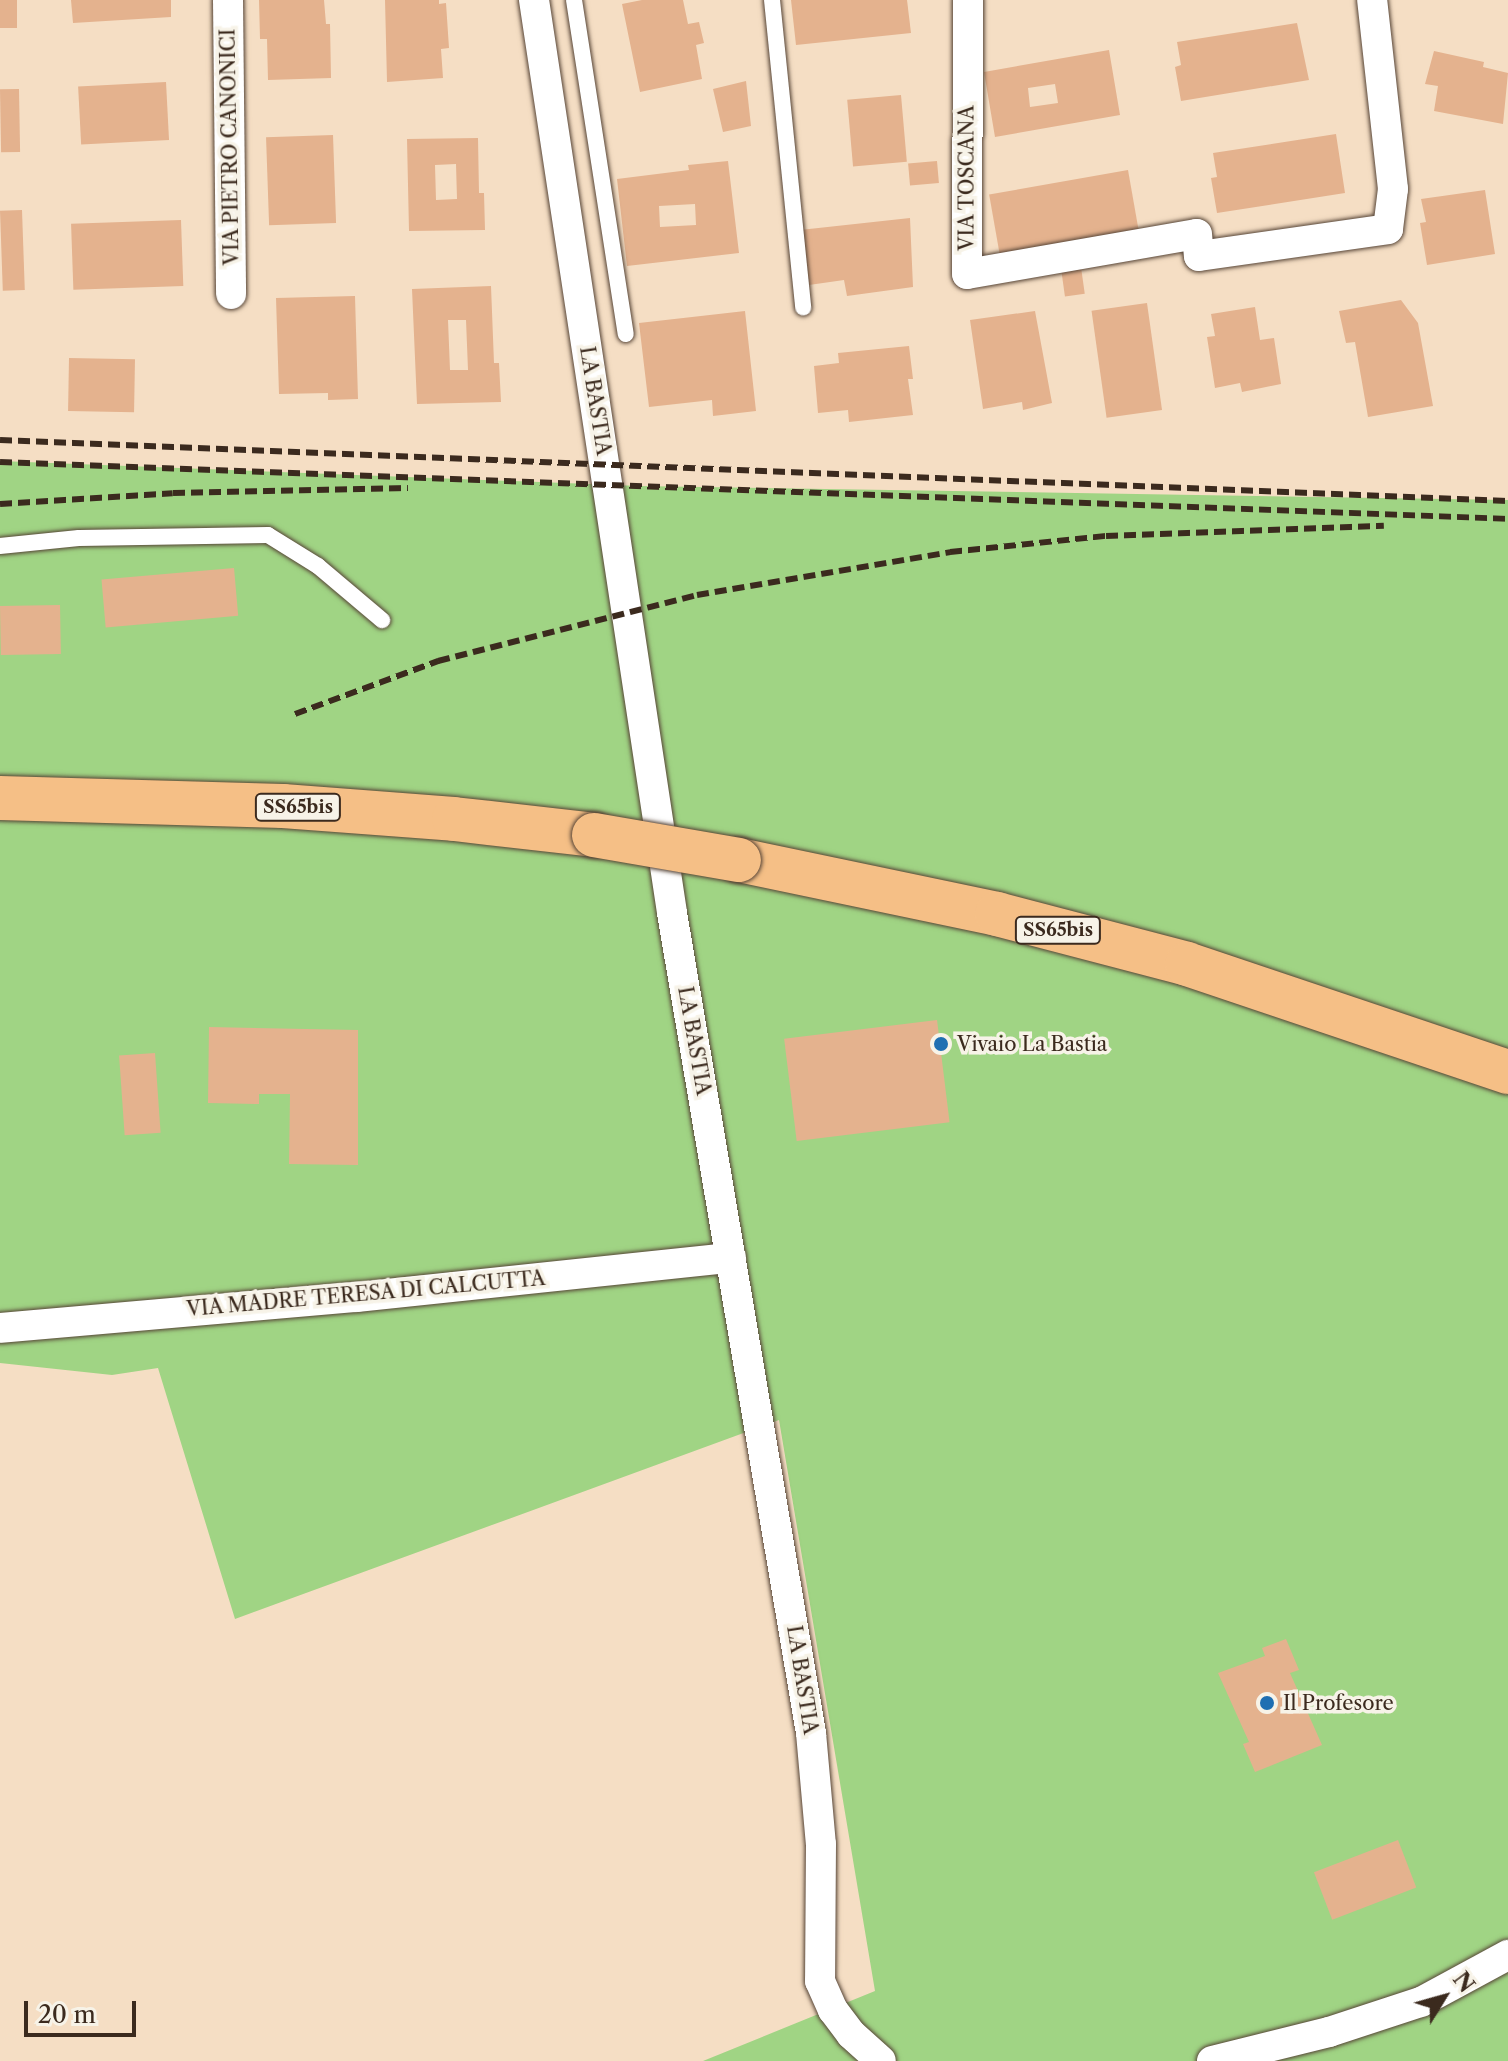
<!DOCTYPE html>
<html>
<head>
<meta charset="utf-8">
<style>
  body { margin:0 }
  #map { position:relative; width:1508px; height:2061px; overflow:hidden; background:#f5dec4; font-family:"Libre Caslon Text",serif }
  div>[style] { position:absolute }
  [style*='--x'] { left:calc(var(--x)*1px); top:calc(var(--y)*1px); width:calc(var(--w)*1px); rotate:calc(var(--a)*1deg) }
  .green>* { inset:0; background:#a0d484 }
  .building>* { inset:0; background:#e4b28e; transform-origin:0 0 }
  .roads { filter:drop-shadow(0 0 2px #574537) drop-shadow(0 0 2px #574537) }
  .service>* { height:16px; margin:-8px; padding:0 8px; transform-origin:8px; border-radius:8px; background:#fff }
  .minor>* { height:30px; margin:-15px; padding:0 15px; transform-origin:15px; border-radius:15px; background:#fff }
  .primary>* { height:44px; margin:-22px; padding:0 22px; transform-origin:22px; border-radius:22px; background:#f5bf86 }
  .rail>* { height:6px; margin-top:-3px; transform-origin:0; background:repeating-linear-gradient(90deg,#3b2a1e 0 12px,transparent 0 18px) }
  .bridges { filter:drop-shadow(0 0 2px #574537) drop-shadow(0 0 2px #574537) }
  .primary-bridge>* { height:44px; margin:-22px; padding:0 22px; transform-origin:22px; border-radius:22px; background:#f5bf86 }
  .dots>* { width:22px; height:22px; translate:-50% -50%; box-sizing:border-box; border:4px solid #f7f3e8; border-radius:50% }
  span { translate:-50% -50%; white-space:nowrap; text-align:center; line-height:1.15; -webkit-text-stroke:7px #f7f3e8; paint-order:stroke }
  .shield-label span { padding:2px 6px; background:#f7f3e8; border:2px solid; border-radius:6px; -webkit-text-stroke-width:0 }
  .shield-label { font-size:18px; color:#3b2a1e; font-weight:700 }
  .street-label { font-size:20px; color:#3b2a1e }
  .poi-label { font-size:20px; color:#3b2a1e }
  .left { translate:0 -50%; text-align:left }
  .north { position:absolute; left:1404px; top:1957px; width:80px; height:80px; -webkit-text-stroke:6px #f7f3e8; paint-order:stroke; rotate:53deg; font-size:22px; font-weight:700; line-height:32px; text-align:center; color:#3b2a1e }
  .north::after { content:''; display:block; margin:auto; width:28px; height:36px; background:#3b2a1e; clip-path:polygon(50% 0,100% 100%,50% 72%,0 100%) }
  .scale { position:absolute; left:24px; top:2001px; width:112px; height:36px; box-sizing:border-box; border:4px solid #3b2a1e; border-top:0; padding-left:10px; font-size:24px; line-height:28px; white-space:nowrap; color:#3b2a1e; -webkit-text-stroke:6px #f7f3e8; paint-order:stroke }
</style>
</head>
<body>
<div id="map">
  <div class="green">
    <div style="clip-path:polygon(0 461px,639px 486px,1508px 500px,1508px 2061px,703px 2061px,875px 1991px,779px 1420px,235px 1619px,158px 1368px,112px 1375px,0 1363px)"></div>
  </div>
  <div class="building">
    <div style="left:0;top:0;width:17px;height:28px"></div>
    <div style="clip-path:polygon(71px 0,171px 0,171px 17px,73px 23px)"></div>
    <div style="clip-path:polygon(259px 0,324px 0,326px 24px,330px 24px,331px 78px,268px 80px,267px 39px,260px 39px)"></div>
    <div style="clip-path:polygon(385px 0,439px 0,439px 4px,446px 3px,449px 48px,441px 49px,443px 78px,387px 82px)"></div>
    <div style="clip-path:polygon(642px 0,683px 0,688px 24px,699px 22px,704px 43px,696px 45px,702px 79px,640px 92px,622px 4px)"></div>
    <div style="clip-path:polygon(791px 0,907px 0,911px 33px,796px 45px)"></div>
    <div style="clip-path:polygon(1297px 23px,1309px 80px,1181px 101px,1175px 67px,1181px 65px,1177px 42px)"></div>
    <div style="clip-path:polygon(evenodd,1109px 50px,1120px 115px,995px 137px,984px 72px,1109px 50px,1055px 84px,1058px 103px,1030px 107px,1028px 88px,1055px 84px)"></div>
    <div style="clip-path:polygon(1434px 51px,1484px 62px,1483px 67px,1508px 73px,1503px 124px,1434px 111px,1438px 86px,1425px 84px)"></div>
    <div style="clip-path:polygon(746px 81px,751px 126px,723px 132px,713px 89px)"></div>
    <div style="left:166px;top:82px;width:58px;height:88px;rotate:87deg"></div>
    <div style="left:19px;top:89px;width:63px;height:19px;rotate:89deg"></div>
    <div style="left:901px;top:95px;width:67px;height:54px;rotate:85deg"></div>
    <div style="clip-path:polygon(1336px 134px,1345px 193px,1217px 213px,1211px 178px,1217px 177px,1213px 153px)"></div>
    <div style="left:333px;top:135px;width:88px;height:67px;rotate:88deg"></div>
    <div style="clip-path:polygon(evenodd,478px 138px,479px 193px,484px 193px,485px 230px,409px 231px,407px 139px,478px 138px,456px 164px,457px 199px,436px 200px,435px 165px,456px 164px)"></div>
    <div style="clip-path:polygon(evenodd,728px 161px,739px 253px,627px 266px,617px 179px,689px 170px,688px 165px,728px 161px,695px 204px,696px 225px,660px 227px,659px 206px,695px 204px)"></div>
    <div style="left:937px;top:161px;width:22px;height:29px;rotate:85deg"></div>
    <div style="left:1128px;top:170px;width:65px;height:141px;rotate:80deg"></div>
    <div style="clip-path:polygon(1485px 190px,1495px 254px,1427px 265px,1420px 223px,1426px 222px,1421px 199px)"></div>
    <div style="left:22px;top:210px;width:80px;height:22px;rotate:88deg"></div>
    <div style="clip-path:polygon(910px 218px,913px 287px,847px 296px,844px 280px,809px 285px,800px 230px)"></div>
    <div style="left:181px;top:220px;width:66px;height:110px;rotate:88deg"></div>
    <div style="left:1081px;top:267px;width:27px;height:20px;rotate:82deg"></div>
    <div style="clip-path:polygon(evenodd,491px 286px,494px 363px,499px 363px,501px 402px,417px 404px,412px 289px,491px 286px,448px 320px,466px 320px,468px 370px,450px 370px,448px 320px)"></div>
    <div style="clip-path:polygon(355px 296px,358px 399px,328px 400px,328px 393px,279px 394px,276px 298px)"></div>
    <div style="clip-path:polygon(1401px 300px,1418px 323px,1433px 406px,1368px 417px,1355px 342px,1346px 343px,1339px 311px)"></div>
    <div style="left:1147px;top:303px;width:108px;height:56px;rotate:82deg"></div>
    <div style="clip-path:polygon(1255px 307px,1260px 340px,1274px 338px,1281px 384px,1242px 392px,1240px 383px,1215px 388px,1207px 337px,1215px 336px,1211px 314px)"></div>
    <div style="clip-path:polygon(745px 311px,756px 411px,713px 416px,712px 400px,649px 407px,639px 323px)"></div>
    <div style="clip-path:polygon(1035px 311px,1052px 403px,1023px 410px,1022px 402px,983px 409px,970px 320px)"></div>
    <div style="clip-path:polygon(909px 346px,913px 379px,908px 379px,913px 415px,849px 422px,848px 410px,818px 413px,814px 366px,839px 363px,838px 353px)"></div>
    <div style="left:69px;top:358px;width:66px;height:53px;rotate:1deg"></div>
    <div style="left:234px;top:568px;width:48px;height:133px;rotate:85deg"></div>
    <div style="left:60px;top:605px;width:49px;height:60px;rotate:89deg"></div>
    <div style="left:937px;top:1020px;width:103px;height:154px;rotate:83deg"></div>
    <div style="clip-path:polygon(209px 1027px,358px 1030px,358px 1165px,289px 1164px,290px 1094px,259px 1094px,259px 1104px,208px 1103px)"></div>
    <div style="left:155px;top:1053px;width:80px;height:36px;rotate:86deg"></div>
    <div style="clip-path:polygon(1286px 1639px,1299px 1670px,1290px 1673px,1322px 1745px,1255px 1772px,1243px 1744px,1249px 1742px,1218px 1673px,1265px 1656px,1262px 1648px)"></div>
    <div style="left:1398px;top:1840px;width:51px;height:90px;rotate:69deg"></div>
  </div>
  <div class="roads">
    <div class="service">
      <div style="--x:574;--y:0;--w:338;--a:81.2"></div>
      <div style="--x:772;--y:0;--w:309;--a:84.2"></div>
      <div style="--x:0;--y:546;--w:79;--a:-5.8"></div>
      <div style="--x:79;--y:538;--w:189;--a:-0.9"></div>
      <div style="--x:268;--y:535;--w:59;--a:31.8"></div>
      <div style="--x:318;--y:566;--w:84;--a:40.2"></div>
    </div>
    <div class="minor">
      <div style="--x:228;--y:0;--w:294;--a:89.4"></div>
      <div style="--x:534;--y:0;--w:923;--a:81.4"></div>
      <div style="--x:672;--y:913;--w:832;--a:80.38"></div>
      <div style="--x:811;--y:1733;--w:111;--a:84.9"></div>
      <div style="--x:821;--y:1844;--w:137;--a:90.4"></div>
      <div style="--x:820;--y:1981;--w:32;--a:66"></div>
      <div style="--x:833;--y:2010;--w:30;--a:53"></div>
      <div style="--x:851;--y:2034;--w:40;--a:42"></div>
      <div style="--x:968;--y:0;--w:274;--a:90.2"></div>
      <div style="--x:967;--y:274;--w:233;--a:-9.9"></div>
      <div style="--x:1197;--y:234;--w:22;--a:85"></div>
      <div style="--x:1199;--y:256;--w:191;--a:-8.1"></div>
      <div style="--x:1388;--y:229;--w:40;--a:-82.9"></div>
      <div style="--x:1393;--y:189;--w:190;--a:-96.3"></div>
      <div style="--x:0;--y:1328;--w:358;--a:-5"></div>
      <div style="--x:357;--y:1297;--w:376;--a:-6"></div>
      <div style="--x:1212;--y:2061;--w:121;--a:-13.9"></div>
      <div style="--x:1329;--y:2032;--w:97;--a:-18.1"></div>
      <div style="--x:1421;--y:2002;--w:99;--a:-28.4"></div>
    </div>
    <div class="primary">
      <div style="--x:0;--y:798;--w:283;--a:1.6"></div>
      <div style="--x:283;--y:806;--w:171;--a:4.3"></div>
      <div style="--x:454;--y:819;--w:141;--a:6.5"></div>
      <div style="--x:739;--y:860;--w:264;--a:11.8"></div>
      <div style="--x:997;--y:914;--w:196;--a:14.7"></div>
      <div style="--x:1187;--y:964;--w:339;--a:18.6"></div>
    </div>
  </div>
  <div class="rail">
    <div style="--x:0;--y:440;--w:1509;--a:2.32"></div>
    <div style="--x:0;--y:462;--w:1509;--a:2.16"></div>
    <div style="--x:0;--y:504;--w:173;--a:-3.6"></div>
    <div style="--x:173;--y:493;--w:235;--a:-1.2"></div>
    <div style="--x:295;--y:714;--w:153;--a:-20.3"></div>
    <div style="--x:438;--y:661;--w:267;--a:-14.3"></div>
    <div style="--x:697;--y:595;--w:257;--a:-9.6"></div>
    <div style="--x:950;--y:552;--w:157;--a:-5.9"></div>
    <div style="--x:1106;--y:536;--w:278;--a:-2.1"></div>
  </div>
  <div class="bridges">
    <div class="primary-bridge">
      <div style="--x:594;--y:835;--w:147;--a:9.8"></div>
    </div>
  </div>
  <div class="dots">
    <div style="left:941px;top:1044px;background:#1f6fb2"></div>
    <div style="left:1267px;top:1703px;background:#1f6fb2"></div>
  </div>
  <div class="shield-label">
    <span style="left:298px;top:807px">SS65bis</span>
    <span style="left:1058px;top:930px">SS65bis</span>
  </div>
  <div class="street-label">
    <span style="left:230px;top:147px;rotate:-91deg">VIA PIETRO CANONICI</span>
    <span style="left:967px;top:178px;rotate:-90deg">VIA TOSCANA</span>
    <span style="left:595px;top:401px;rotate:81deg">LA BASTIA</span>
    <span style="left:694px;top:1041px;rotate:80deg">LA BASTIA</span>
    <span style="left:366px;top:1294px;rotate:-5deg">VIA MADRE TERESA DI CALCUTTA</span>
    <span style="left:802px;top:1680px;rotate:81deg">LA BASTIA</span>
  </div>
  <div class="poi-label">
    <span class="left" style="left:957px;top:1044px">Vivaio La Bastia</span>
    <span class="left" style="left:1283px;top:1703px">Il Profesore</span>
  </div>
  <div class="north">N</div>
  <div class="scale">20 m</div>
</div>
</body>
</html>
